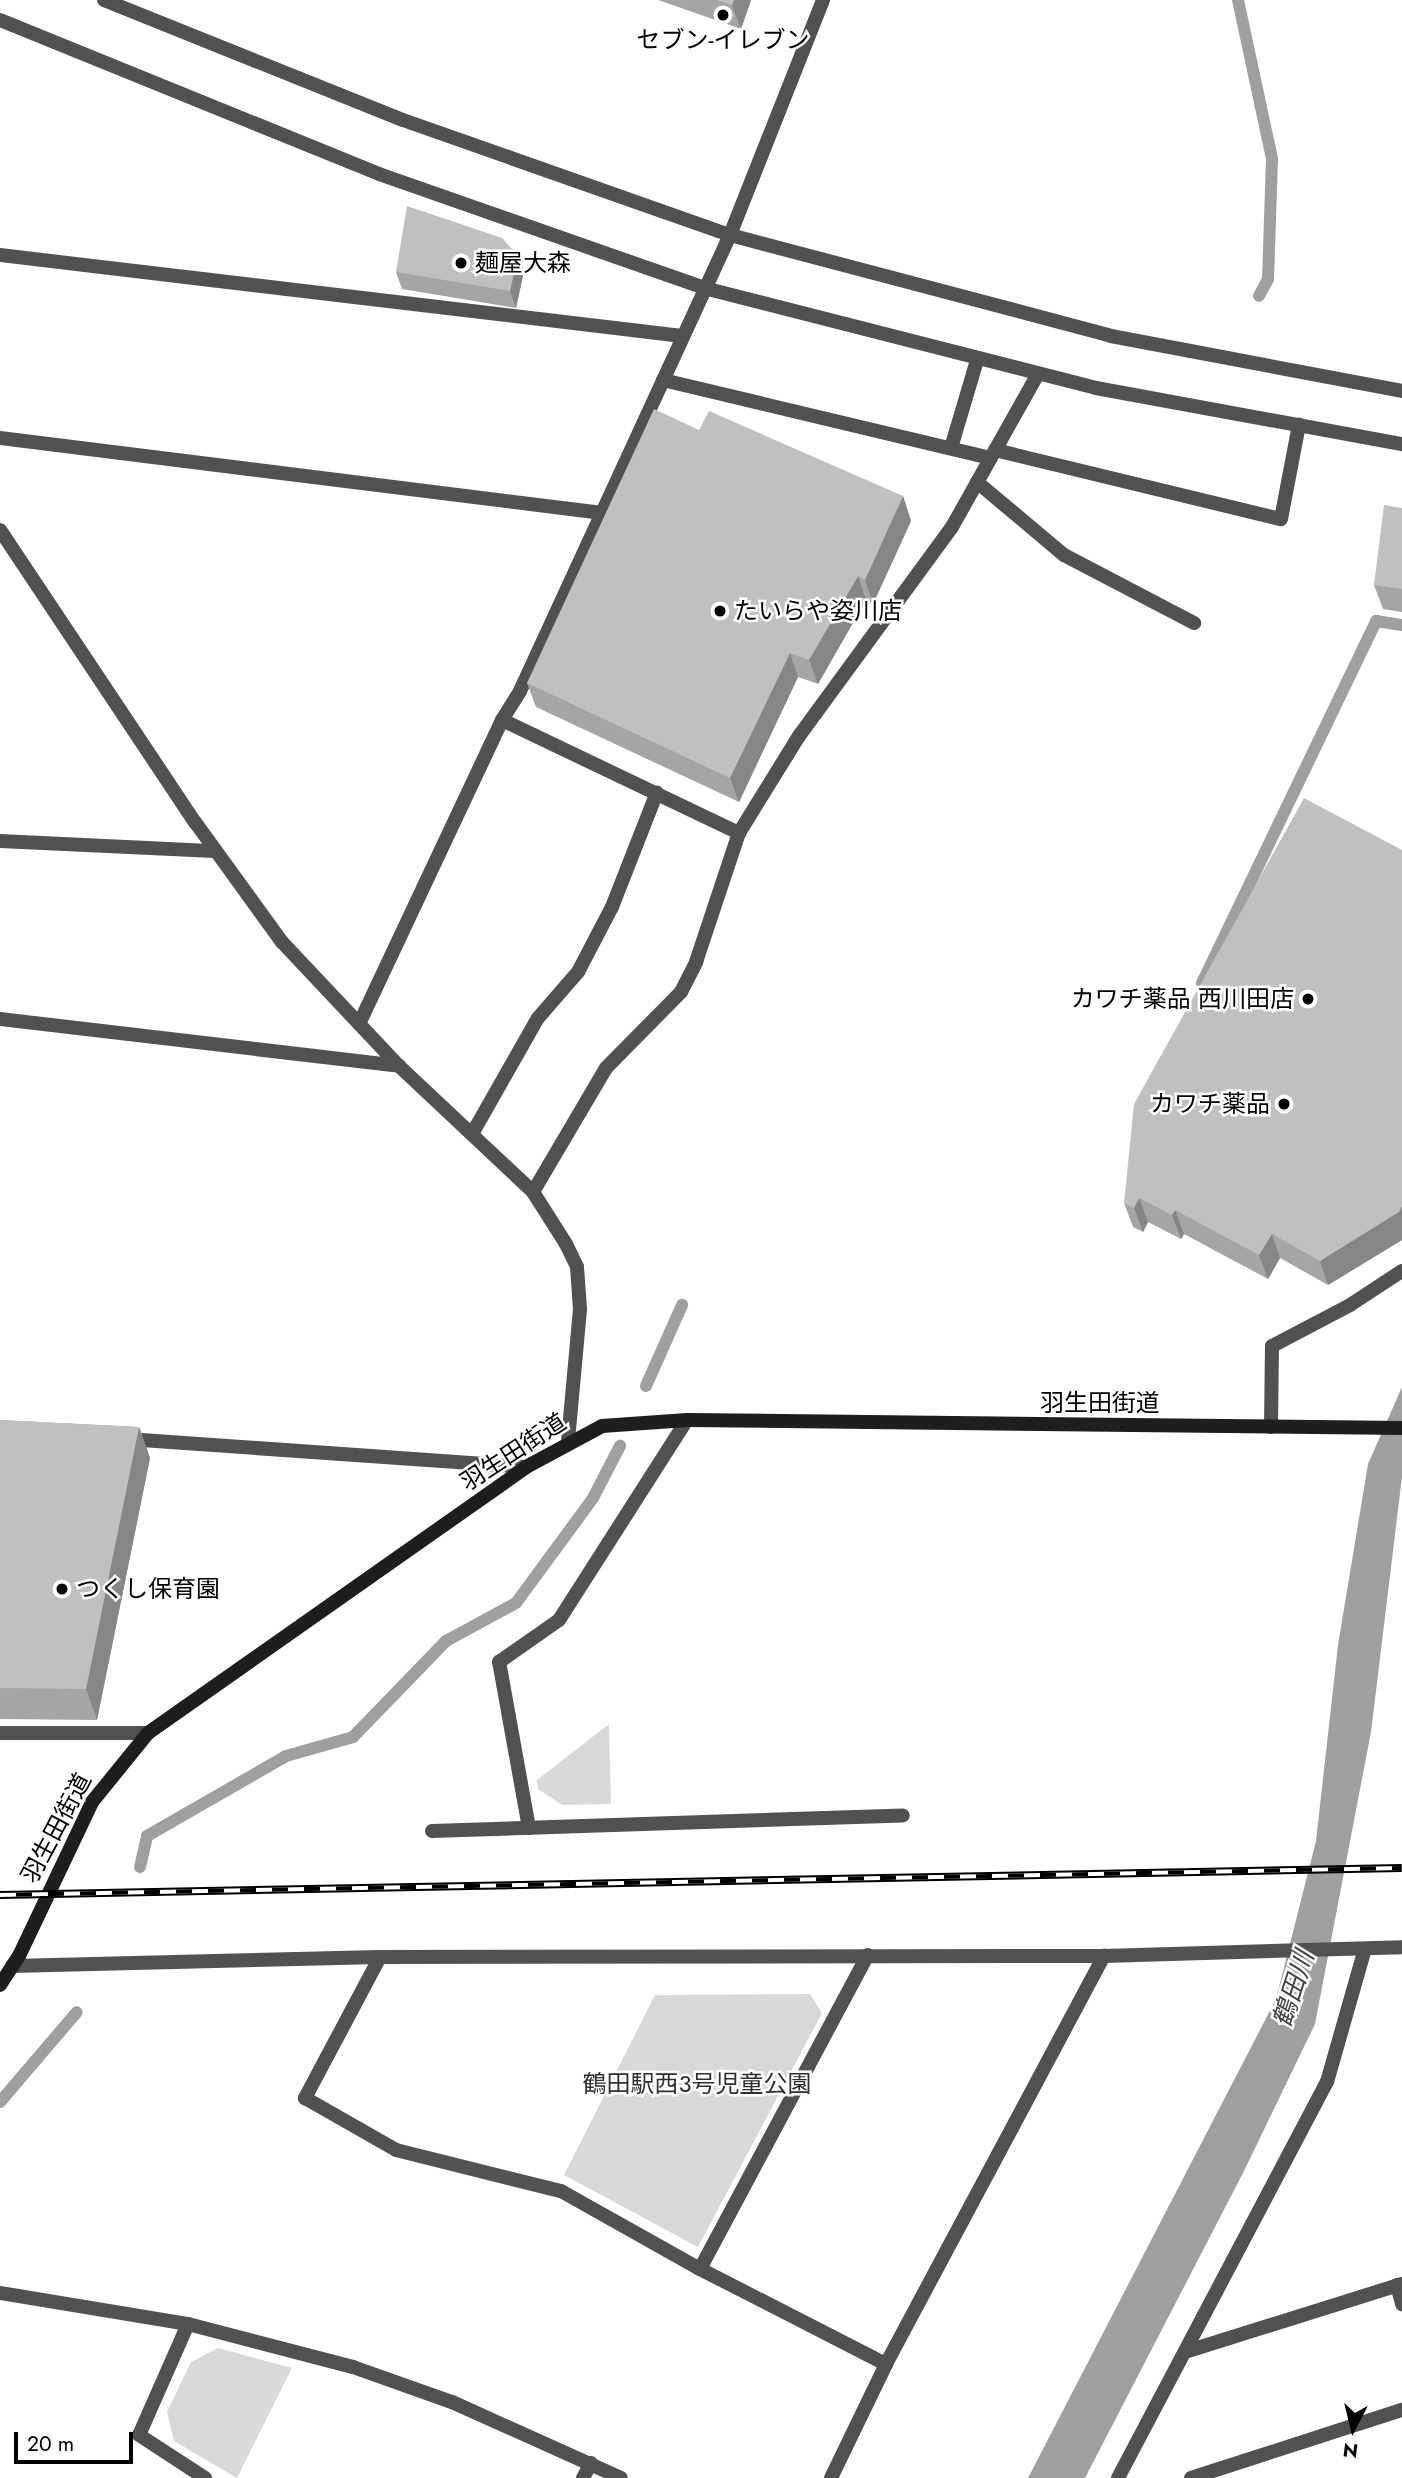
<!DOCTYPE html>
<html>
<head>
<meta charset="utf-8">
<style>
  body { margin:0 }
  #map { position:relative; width:1402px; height:2478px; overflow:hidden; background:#fff; font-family:Jost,"Noto Sans JP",sans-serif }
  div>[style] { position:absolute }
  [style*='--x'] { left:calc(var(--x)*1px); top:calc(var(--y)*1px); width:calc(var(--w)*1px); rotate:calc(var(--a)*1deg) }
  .green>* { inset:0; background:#d8d8d8 }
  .water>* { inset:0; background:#9f9f9f }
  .stream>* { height:12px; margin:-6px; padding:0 6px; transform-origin:6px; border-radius:6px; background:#9f9f9f }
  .service>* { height:14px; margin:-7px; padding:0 7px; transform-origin:7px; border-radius:7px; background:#515151 }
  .minor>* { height:14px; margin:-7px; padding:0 7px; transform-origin:7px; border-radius:7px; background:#515151 }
  .tertiary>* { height:14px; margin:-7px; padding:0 7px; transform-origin:7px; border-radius:7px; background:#515151 }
  .secondary>* { height:14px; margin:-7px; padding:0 7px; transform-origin:7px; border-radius:7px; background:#1e1e1e }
  .rail>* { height:8px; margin-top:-4px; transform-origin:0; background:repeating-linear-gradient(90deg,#fff 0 16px,#000 0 32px); box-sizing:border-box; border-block:2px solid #000 }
  .wall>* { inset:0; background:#a5a5a5 }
  .shaded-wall>* { inset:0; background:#868686 }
  .building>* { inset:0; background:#c0c0c0 }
  .dots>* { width:19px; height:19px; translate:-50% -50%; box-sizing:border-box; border:4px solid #fff; border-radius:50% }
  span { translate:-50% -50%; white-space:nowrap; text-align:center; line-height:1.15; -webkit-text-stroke:5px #fff; paint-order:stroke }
  .poi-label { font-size:24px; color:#000 }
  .left { translate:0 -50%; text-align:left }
  .right { translate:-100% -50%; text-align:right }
  .street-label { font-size:24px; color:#000 }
  .park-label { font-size:24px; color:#2f2f2f }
  .water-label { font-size:26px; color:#404040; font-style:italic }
  .north { position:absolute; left:1318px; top:2394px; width:70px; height:70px; -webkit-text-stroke:5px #fff; paint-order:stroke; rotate:187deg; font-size:19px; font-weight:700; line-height:28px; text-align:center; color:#000 }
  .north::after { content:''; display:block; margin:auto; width:24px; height:32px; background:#000; clip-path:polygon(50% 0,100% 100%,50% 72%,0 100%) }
  .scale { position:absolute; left:14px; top:2432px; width:119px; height:32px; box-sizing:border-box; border:4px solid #000; border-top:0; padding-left:9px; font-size:21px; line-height:24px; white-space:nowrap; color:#000; -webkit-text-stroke:5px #fff; paint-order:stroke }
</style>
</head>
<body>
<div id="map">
  <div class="green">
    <div style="clip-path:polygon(609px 1724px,611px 1804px,562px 1805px,538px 1789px,537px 1780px)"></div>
    <div style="clip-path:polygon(810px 1994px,822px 2013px,698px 2247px,564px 2175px,655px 1995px)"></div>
    <div style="clip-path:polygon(218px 2348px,292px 2368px,237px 2478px,174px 2441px,167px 2412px,191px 2362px)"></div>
  </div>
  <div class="water">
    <div style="clip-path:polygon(1402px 1387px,1402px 1477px,1371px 1732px,1315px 2024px,1243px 2173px,1085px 2478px,1028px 2478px,1276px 1999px,1316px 1841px,1338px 1645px,1368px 1464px)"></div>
  </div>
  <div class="stream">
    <div style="--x:1238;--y:0;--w:163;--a:77.9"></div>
    <div style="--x:1272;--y:159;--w:120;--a:91.9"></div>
    <div style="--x:1268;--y:279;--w:19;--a:118"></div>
    <div style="--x:1202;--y:983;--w:402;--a:-64.3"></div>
    <div style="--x:1376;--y:621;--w:26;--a:9"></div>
    <div style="--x:646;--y:1386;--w:89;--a:-66"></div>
    <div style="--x:140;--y:1867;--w:32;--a:-77"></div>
    <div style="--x:147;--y:1836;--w:160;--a:-29.9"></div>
    <div style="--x:286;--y:1756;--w:70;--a:-15.8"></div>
    <div style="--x:353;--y:1737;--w:134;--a:-45.9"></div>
    <div style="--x:446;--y:1641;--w:80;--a:-28.5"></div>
    <div style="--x:516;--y:1603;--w:130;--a:-53.7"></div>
    <div style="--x:593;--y:1498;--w:59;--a:-62.6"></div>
    <div style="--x:0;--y:2102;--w:118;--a:-49.5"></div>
  </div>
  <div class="service">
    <div style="--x:663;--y:380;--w:337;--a:13.4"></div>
    <div style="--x:951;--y:448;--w:92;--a:-73.5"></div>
    <div style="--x:995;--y:450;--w:294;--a:13.6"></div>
    <div style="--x:1281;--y:519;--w:96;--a:-79.2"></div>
    <div style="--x:977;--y:482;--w:114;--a:40"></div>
    <div style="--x:1064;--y:555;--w:147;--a:27.6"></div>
    <div style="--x:1271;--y:1427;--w:81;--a:-89.3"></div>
    <div style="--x:1272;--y:1346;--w:88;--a:-27.7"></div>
    <div style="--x:1350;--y:1305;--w:62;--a:-33.2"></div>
  </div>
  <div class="minor">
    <div style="--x:0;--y:255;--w:687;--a:6.77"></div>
    <div style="--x:0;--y:438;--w:607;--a:7.1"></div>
    <div style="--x:0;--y:530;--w:351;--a:56.3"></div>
    <div style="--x:195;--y:822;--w:148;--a:54.1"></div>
    <div style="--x:282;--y:942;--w:170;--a:46.7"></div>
    <div style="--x:399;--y:1066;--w:184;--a:43.2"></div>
    <div style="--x:533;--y:1192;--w:62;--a:57.6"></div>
    <div style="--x:566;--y:1244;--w:25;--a:64"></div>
    <div style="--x:577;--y:1267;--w:42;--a:85.9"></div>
    <div style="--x:580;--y:1309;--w:133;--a:95.2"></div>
    <div style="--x:502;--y:720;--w:263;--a:25.5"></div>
    <div style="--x:0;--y:841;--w:215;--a:2.7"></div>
    <div style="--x:0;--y:1019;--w:402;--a:6.7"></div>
    <div style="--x:359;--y:1024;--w:336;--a:-64.8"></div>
    <div style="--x:502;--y:720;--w:34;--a:-58"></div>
    <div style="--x:520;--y:691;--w:502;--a:-65.27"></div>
    <div style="--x:730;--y:235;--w:253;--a:-68.4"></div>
    <div style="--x:472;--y:1134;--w:133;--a:-60.4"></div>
    <div style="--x:538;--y:1018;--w:61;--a:-49"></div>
    <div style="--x:578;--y:972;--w:73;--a:-62.4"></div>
    <div style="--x:612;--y:907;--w:123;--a:-68.6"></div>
    <div style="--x:533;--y:1192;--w:144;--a:-59.5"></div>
    <div style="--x:606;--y:1068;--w:107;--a:-45.4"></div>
    <div style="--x:681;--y:992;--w:34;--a:-63"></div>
    <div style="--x:696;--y:962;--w:136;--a:-71.6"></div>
    <div style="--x:739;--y:833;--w:114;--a:-58.3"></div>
    <div style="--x:799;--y:736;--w:259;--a:-53.8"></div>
    <div style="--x:952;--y:527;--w:176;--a:-60.7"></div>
    <div style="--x:127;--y:1439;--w:400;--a:4"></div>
    <div style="--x:0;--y:1733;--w:148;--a:0"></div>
    <div style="--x:529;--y:1828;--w:169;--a:-100.2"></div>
    <div style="--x:499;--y:1662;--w:73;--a:-35"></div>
    <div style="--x:559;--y:1620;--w:237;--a:-57.4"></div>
    <div style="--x:432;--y:1831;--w:471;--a:-1.9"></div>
    <div style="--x:380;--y:1957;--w:160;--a:118"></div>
    <div style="--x:305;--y:2098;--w:105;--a:29.7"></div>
    <div style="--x:396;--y:2150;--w:170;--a:14"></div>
    <div style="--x:561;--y:2191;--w:159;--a:29.3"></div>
    <div style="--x:700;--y:2269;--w:209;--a:27.1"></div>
    <div style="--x:12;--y:1966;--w:368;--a:-1.4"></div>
    <div style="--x:380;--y:1957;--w:724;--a:-0.08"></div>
    <div style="--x:1104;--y:1956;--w:298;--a:-1.7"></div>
    <div style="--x:700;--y:2269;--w:356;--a:-61.9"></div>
    <div style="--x:1397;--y:2285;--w:20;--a:75"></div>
    <div style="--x:0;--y:2293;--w:191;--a:9.4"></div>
    <div style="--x:188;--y:2324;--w:171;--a:14.6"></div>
    <div style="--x:353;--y:2367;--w:105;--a:19.5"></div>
    <div style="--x:452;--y:2402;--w:185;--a:24.2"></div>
    <div style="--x:188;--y:2324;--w:121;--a:113.8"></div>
    <div style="--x:139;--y:2435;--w:79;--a:33.1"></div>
    <div style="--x:1188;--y:2351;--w:224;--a:-17.4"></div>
    <div style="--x:583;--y:2478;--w:17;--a:-62"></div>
    <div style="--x:831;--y:2478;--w:127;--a:-64.2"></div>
    <div style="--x:886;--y:2364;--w:463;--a:-61.9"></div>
    <div style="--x:1118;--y:2478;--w:448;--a:-62.2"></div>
    <div style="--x:1327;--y:2082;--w:138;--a:-74.1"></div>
    <div style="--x:1191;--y:2478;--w:222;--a:-17.9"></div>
  </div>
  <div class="tertiary">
    <div style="--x:104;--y:0;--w:322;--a:21.9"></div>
    <div style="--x:403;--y:120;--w:347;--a:19.4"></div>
    <div style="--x:730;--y:235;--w:394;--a:14.8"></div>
    <div style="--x:1111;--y:336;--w:296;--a:10.7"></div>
    <div style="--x:0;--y:20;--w:409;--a:22.1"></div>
    <div style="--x:379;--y:174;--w:344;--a:19.3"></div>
    <div style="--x:704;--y:288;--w:405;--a:14.3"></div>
    <div style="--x:1096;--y:388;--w:311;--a:10.4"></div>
  </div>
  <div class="secondary">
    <div style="--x:0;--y:1985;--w:35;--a:-57"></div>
    <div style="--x:19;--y:1956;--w:170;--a:-64.6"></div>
    <div style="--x:92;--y:1802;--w:89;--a:-50.9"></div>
    <div style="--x:148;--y:1733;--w:462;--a:-35.1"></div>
    <div style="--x:526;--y:1467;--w:86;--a:-28.3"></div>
    <div style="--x:602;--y:1426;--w:85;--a:-4"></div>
    <div style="--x:687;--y:1420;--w:715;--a:0.64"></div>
  </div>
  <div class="rail">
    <div style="--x:0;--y:1895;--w:1402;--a:-1.1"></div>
  </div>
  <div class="wall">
    <div style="clip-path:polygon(658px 0,751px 0,741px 29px)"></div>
    <div style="clip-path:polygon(524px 271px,516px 308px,402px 289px,396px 272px)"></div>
    <div style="clip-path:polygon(699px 430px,903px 496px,911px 521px,873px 604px,866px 600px,818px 684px,798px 677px,739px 802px,536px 707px,527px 683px)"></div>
    <div style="clip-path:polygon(1402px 508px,1402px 612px,1383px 609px,1374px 585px)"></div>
    <div style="clip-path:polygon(1402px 850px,1402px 1240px,1328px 1285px,1280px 1258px,1268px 1279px,1184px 1234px,1181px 1239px,1148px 1222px,1143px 1232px,1133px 1227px,1124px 1203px)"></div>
    <div style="clip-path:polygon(0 1420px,139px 1427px,150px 1458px,97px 1720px,0 1719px)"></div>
  </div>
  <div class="shaded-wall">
    <div style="clip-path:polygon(734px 0,751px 0,741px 29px,732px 5px)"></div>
    <div style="clip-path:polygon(518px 255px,524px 271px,516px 308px,510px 291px)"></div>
    <div style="clip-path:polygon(903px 496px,911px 521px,873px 604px,865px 580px)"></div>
    <div style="clip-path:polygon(858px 576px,866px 600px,818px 684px,809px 660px)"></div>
    <div style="clip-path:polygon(790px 653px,798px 677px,739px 802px,730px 778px)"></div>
    <div style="clip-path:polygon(1139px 1198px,1148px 1222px,1143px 1232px,1134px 1208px)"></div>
    <div style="clip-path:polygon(1402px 1206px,1402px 1240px,1328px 1285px,1320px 1261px)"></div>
    <div style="clip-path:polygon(1175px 1210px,1184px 1234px,1181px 1239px,1172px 1215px)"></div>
    <div style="clip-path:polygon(1272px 1234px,1280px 1258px,1268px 1279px,1259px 1255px)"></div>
    <div style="clip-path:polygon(139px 1427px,150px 1458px,97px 1720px,86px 1689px)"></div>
  </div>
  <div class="building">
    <div style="clip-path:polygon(717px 0,734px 0,732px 5px)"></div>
    <div style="clip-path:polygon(407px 206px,502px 238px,518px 255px,510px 291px,396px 272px)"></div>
    <div style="clip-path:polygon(654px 409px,699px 430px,709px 411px,903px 496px,865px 580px,858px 576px,809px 660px,790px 653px,730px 778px,527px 683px)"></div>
    <div style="clip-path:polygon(1384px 505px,1402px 508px,1402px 589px,1374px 585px)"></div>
    <div style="clip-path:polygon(1304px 798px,1402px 850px,1402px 1206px,1399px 1212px,1320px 1261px,1272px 1234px,1259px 1255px,1175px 1210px,1172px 1215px,1139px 1198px,1134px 1208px,1124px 1203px,1134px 1104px)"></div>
    <div style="clip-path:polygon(0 1420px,139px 1427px,86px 1689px,0 1688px)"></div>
  </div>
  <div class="dots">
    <div style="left:723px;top:15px;background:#000"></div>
    <div style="left:461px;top:263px;background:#000"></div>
    <div style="left:720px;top:611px;background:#000"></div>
    <div style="left:1308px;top:999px;background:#000"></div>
    <div style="left:1284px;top:1104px;background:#000"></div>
    <div style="left:62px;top:1589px;background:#000"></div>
  </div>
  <div class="poi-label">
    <span style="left:723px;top:40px">セブン-イレブン</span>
    <span class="left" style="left:475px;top:263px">麺屋大森</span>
    <span class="left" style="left:734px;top:611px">たいらや姿川店</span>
    <span class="right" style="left:1294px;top:999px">カワチ薬品 西川田店</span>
    <span class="right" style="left:1270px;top:1104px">カワチ薬品</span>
    <span class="left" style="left:76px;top:1589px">つくし保育園</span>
  </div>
  <div class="street-label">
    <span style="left:1100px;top:1403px">羽生田街道</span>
    <span style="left:513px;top:1452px;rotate:-33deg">羽生田街道</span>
    <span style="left:56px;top:1828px;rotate:-62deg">羽生田街道</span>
  </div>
  <div class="park-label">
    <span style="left:697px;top:2084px">鶴田駅西3号児童公園</span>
  </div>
  <div class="water-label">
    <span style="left:1294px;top:1989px;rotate:-72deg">鶴田川</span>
  </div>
  <div class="north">N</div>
  <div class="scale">20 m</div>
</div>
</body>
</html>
